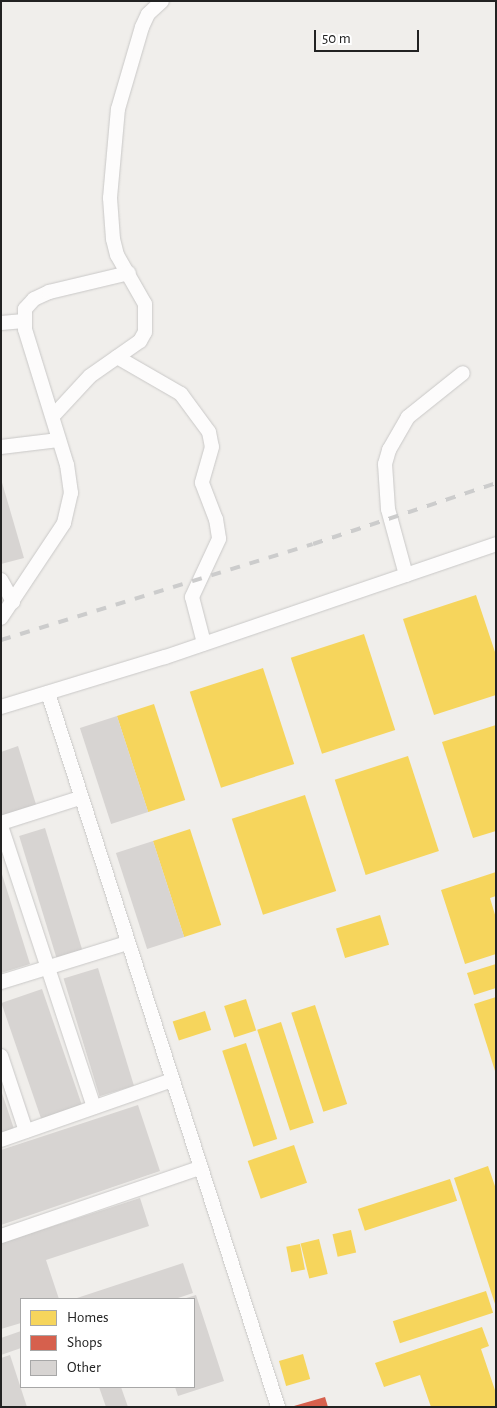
<!DOCTYPE html>
<html>
<head>
<meta charset="utf-8">
<style>
  body { margin:0 }
  #map { position:relative; width:497px; height:1408px; overflow:hidden; background:#f0eeeb; font-family:"Alegreya Sans",sans-serif }
  div>[style] { position:absolute }
  [style*='--x'] { left:calc(var(--x)*1px); top:calc(var(--y)*1px); width:calc(var(--w)*1px); rotate:calc(var(--a)*1deg) }
  .homes>* { inset:0; background:#f6d55c; transform-origin:0 0 }
  .shops>* { inset:0; background:#d6604d }
  .building>* { inset:0; background:#d7d4d2; transform-origin:0 0 }
  .roads { filter:drop-shadow(0 0 1px #c9c8c7) drop-shadow(0 0 1px #c9c8c7) }
  .minor>* { height:14px; margin:-7px; padding:0 7px; transform-origin:7px; border-radius:7px; background:#fdfcfc }
  .rail>* { height:4px; margin-top:-2px; transform-origin:0; background:repeating-linear-gradient(90deg,#ccc 0 10px,transparent 0 20px) }
  span { translate:-50% -50%; white-space:nowrap; text-align:center; line-height:1.15; -webkit-text-stroke:5px #fff; paint-order:stroke }
  .frame { position:absolute; inset:0; border:2px solid #222; pointer-events:none }
  .legend { position:absolute; left:20px; top:1298px; width:175px; height:90px; box-sizing:border-box; background:#fff; border:1px solid #a7a7a7; margin:0; padding:6px 9px; list-style:none; font-size:15px; color:#222 }
  .legend li { display:flex; align-items:center; gap:10px; height:25px }
  .legend b { width:25px; border:1px solid #a7a7a7 }
  .scale { position:absolute; left:314px; top:30px; width:105px; height:22px; box-sizing:border-box; border:2px solid #222; border-top:0; padding-left:6px; font-size:15px; line-height:18px; white-space:nowrap; color:#222; -webkit-text-stroke:4px #fff; paint-order:stroke }
</style>
</head>
<body>
<div id="map">
  <div class="homes">
    <div style="clip-path:polygon(476px 595px,496px 655px,496px 695px,434px 715px,403px 619px)"></div>
    <div style="left:364px;top:634px;width:101px;height:77px;rotate:72deg"></div>
    <div style="left:263px;top:668px;width:101px;height:77px;rotate:72deg"></div>
    <div style="left:154px;top:704px;width:101px;height:39px;rotate:72deg"></div>
    <div style="clip-path:polygon(496px 725px,496px 831px,473px 838px,442px 742px)"></div>
    <div style="left:408px;top:756px;width:100px;height:77px;rotate:72deg"></div>
    <div style="left:305px;top:795px;width:101px;height:77px;rotate:72deg"></div>
    <div style="left:190px;top:829px;width:101px;height:39px;rotate:72deg"></div>
    <div style="clip-path:polygon(496px 872px,496px 896px,490px 898px,496px 918px,496px 954px,465px 964px,441px 890px)"></div>
    <div style="left:380px;top:915px;width:31px;height:46px;rotate:73deg"></div>
    <div style="clip-path:polygon(496px 964px,496px 988px,474px 995px,467px 973px)"></div>
    <div style="clip-path:polygon(496px 997px,496px 1071px,495px 1071px,474px 1004px)"></div>
    <div style="left:246px;top:999px;width:33px;height:23px;rotate:72deg"></div>
    <div style="left:315px;top:1005px;width:104px;height:25px;rotate:72deg"></div>
    <div style="left:205px;top:1011px;width:20px;height:34px;rotate:72deg"></div>
    <div style="left:281px;top:1022px;width:106px;height:25px;rotate:72deg"></div>
    <div style="left:246px;top:1043px;width:101px;height:25px;rotate:72deg"></div>
    <div style="left:294px;top:1145px;width:40px;height:49px;rotate:71deg"></div>
    <div style="clip-path:polygon(488px 1166px,496px 1189px,495px 1304px,454px 1178px)"></div>
    <div style="left:450px;top:1179px;width:23px;height:97px;rotate:72deg"></div>
    <div style="left:351px;top:1230px;width:23px;height:19px;rotate:77deg"></div>
    <div style="left:319px;top:1239px;width:36px;height:19px;rotate:76deg"></div>
    <div style="left:300px;top:1244px;width:26px;height:14px;rotate:79deg"></div>
    <div style="left:486px;top:1291px;width:23px;height:98px;rotate:72deg"></div>
    <div style="clip-path:polygon(482px 1327px,489px 1346px,481px 1349px,496px 1393px,496px 1407px,431px 1407px,420px 1375px,384px 1387px,375px 1363px)"></div>
    <div style="left:303px;top:1354px;width:26px;height:25px;rotate:74deg"></div>
  </div>
  <div class="shops">
    <div style="clip-path:polygon(325px 1397px,328px 1407px,294px 1407px,294px 1406px)"></div>
  </div>
  <div class="building">
    <div style="clip-path:polygon(1px 479px,24px 558px,1px 564px)"></div>
    <div style="left:117px;top:716px;width:101px;height:39px;rotate:72deg"></div>
    <div style="clip-path:polygon(18px 746px,38px 811px,1px 822px,1px 752px)"></div>
    <div style="left:45px;top:828px;width:128px;height:27px;rotate:73deg"></div>
    <div style="left:153px;top:841px;width:101px;height:39px;rotate:72deg"></div>
    <div style="clip-path:polygon(1px 871px,30px 964px,1px 973px)"></div>
    <div style="left:98px;top:968px;width:123px;height:36px;rotate:73deg"></div>
    <div style="left:42px;top:989px;width:126px;height:43px;rotate:71deg"></div>
    <div style="clip-path:polygon(1px 1090px,14px 1129px,1px 1133px)"></div>
    <div style="clip-path:polygon(138px 1105px,160px 1171px,1px 1225px,1px 1150px)"></div>
    <div style="clip-path:polygon(140px 1198px,149px 1226px,46px 1260px,59px 1299px,21px 1299px,21px 1323px,1px 1329px,1px 1243px)"></div>
    <div style="clip-path:polygon(183px 1263px,193px 1293px,175px 1299px,74px 1299px)"></div>
    <div style="clip-path:polygon(196px 1295px,224px 1381px,178px 1396px,175px 1387px,194px 1387px,194px 1299px,183px 1299px)"></div>
    <div style="clip-path:polygon(21px 1331px,21px 1348px,1px 1355px,1px 1338px)"></div>
    <div style="clip-path:polygon(10px 1355px,27px 1407px,1px 1407px,1px 1358px)"></div>
    <div style="clip-path:polygon(99px 1387px,121px 1387px,128px 1407px,106px 1407px)"></div>
  </div>
  <div class="roads">
    <div class="minor">
      <div style="--x:1;--y:323;--w:23;--a:-5"></div>
      <div style="--x:117;--y:357;--w:74;--a:30"></div>
      <div style="--x:181;--y:394;--w:47;--a:53.6"></div>
      <div style="--x:209;--y:432;--w:15;--a:79"></div>
      <div style="--x:212;--y:447;--w:37;--a:106"></div>
      <div style="--x:202;--y:483;--w:39;--a:69"></div>
      <div style="--x:216;--y:519;--w:20;--a:81"></div>
      <div style="--x:219;--y:539;--w:64;--a:115"></div>
      <div style="--x:192;--y:597;--w:48;--a:75.4"></div>
      <div style="--x:53;--y:416;--w:54;--a:-47.2"></div>
      <div style="--x:90;--y:376;--w:61;--a:-35"></div>
      <div style="--x:140;--y:341;--w:10;--a:-61"></div>
      <div style="--x:145;--y:332;--w:28;--a:-90"></div>
      <div style="--x:145;--y:304;--w:56;--a:-119.7"></div>
      <div style="--x:117;--y:255;--w:16;--a:-104"></div>
      <div style="--x:113;--y:239;--w:41;--a:-94.2"></div>
      <div style="--x:110;--y:198;--w:89;--a:-84.9"></div>
      <div style="--x:118;--y:109;--w:85;--a:-73.7"></div>
      <div style="--x:142;--y:27;--w:14;--a:-65"></div>
      <div style="--x:148;--y:14;--w:19;--a:-43"></div>
      <div style="--x:1;--y:447;--w:58;--a:-6.9"></div>
      <div style="--x:406;--y:575;--w:68;--a:-105.3"></div>
      <div style="--x:388;--y:509;--w:45;--a:-93.8"></div>
      <div style="--x:385;--y:464;--w:15;--a:-74"></div>
      <div style="--x:389;--y:450;--w:38;--a:-60"></div>
      <div style="--x:408;--y:417;--w:70;--a:-38.7"></div>
      <div style="--x:1;--y:580;--w:25;--a:61"></div>
      <div style="--x:1;--y:618;--w:114;--a:-56.4"></div>
      <div style="--x:64;--y:523;--w:31;--a:-77"></div>
      <div style="--x:71;--y:493;--w:28;--a:-98"></div>
      <div style="--x:67;--y:465;--w:142;--a:-107.2"></div>
      <div style="--x:25;--y:329;--w:20;--a:-90"></div>
      <div style="--x:25;--y:309;--w:13;--a:-48"></div>
      <div style="--x:34;--y:299;--w:17;--a:-25"></div>
      <div style="--x:49;--y:292;--w:82;--a:-13.4"></div>
      <div style="--x:48;--y:693;--w:750;--a:72.14"></div>
      <div style="--x:1;--y:707;--w:171;--a:-17"></div>
      <div style="--x:165;--y:657;--w:350;--a:-18.8"></div>
      <div style="--x:1;--y:823;--w:83;--a:-17.6"></div>
      <div style="--x:1;--y:826;--w:296;--a:71.7"></div>
      <div style="--x:1;--y:982;--w:132;--a:-17.2"></div>
      <div style="--x:1;--y:1056;--w:79;--a:71.6"></div>
      <div style="--x:1;--y:1140;--w:181;--a:-19.3"></div>
      <div style="--x:1;--y:1236;--w:210;--a:-18.9"></div>
    </div>
  </div>
  <div class="rail">
    <div style="--x:1;--y:640;--w:326;--a:-17.1"></div>
    <div style="--x:313;--y:544;--w:193;--a:-18.4"></div>
  </div>
  <div class="frame"></div>
  <ul class="legend">
  <li><b style="height:14px;background:#f6d55c"></b>Homes</li>
  <li><b style="height:14px;background:#d6604d"></b>Shops</li>
  <li><b style="height:14px;background:#d7d4d2"></b>Other</li>
  </ul>
  <div class="scale">50 m</div>
</div>
</body>
</html>
